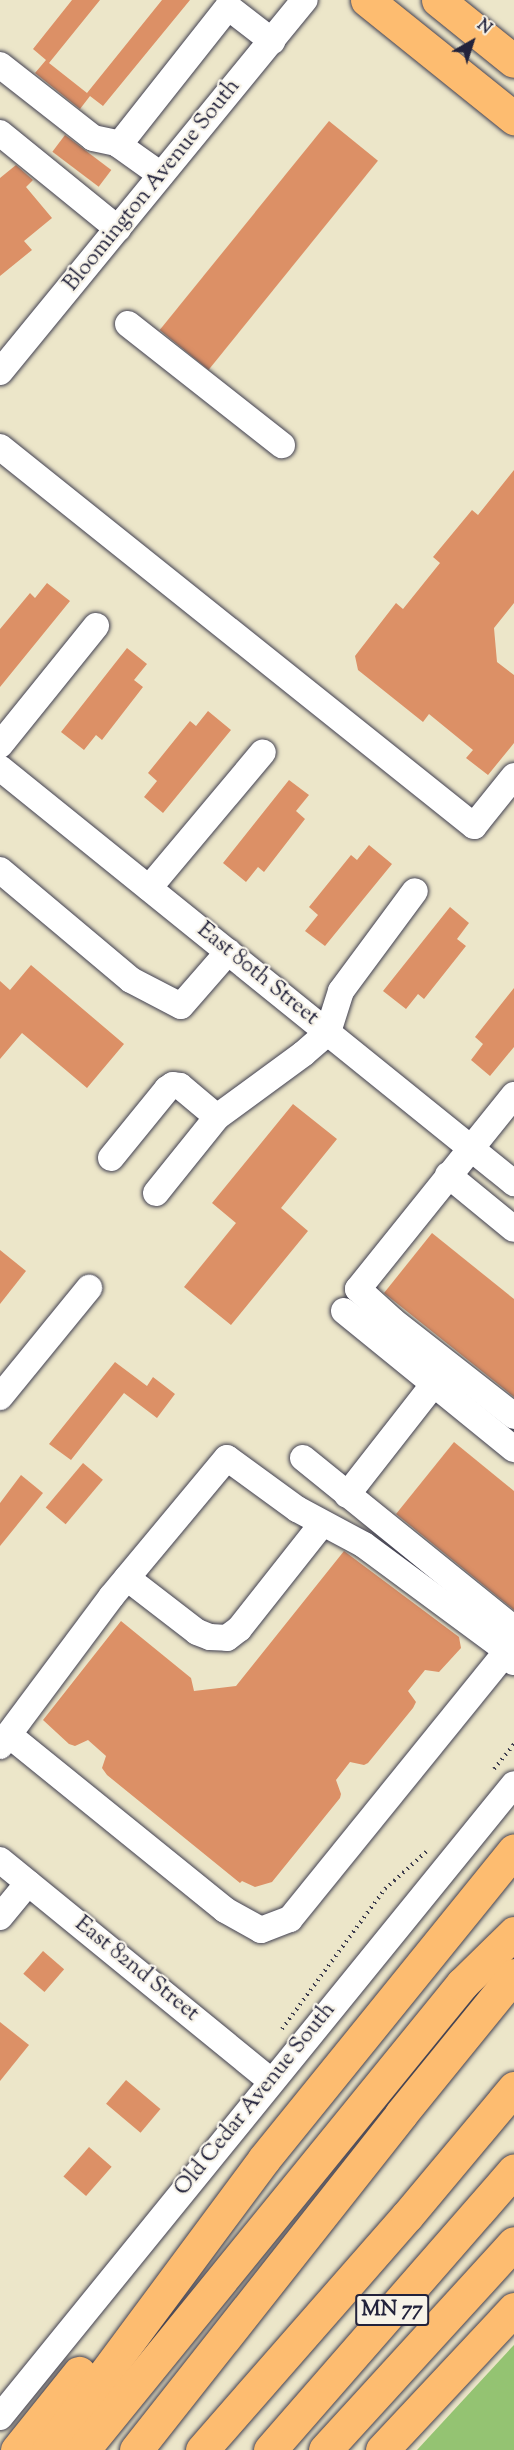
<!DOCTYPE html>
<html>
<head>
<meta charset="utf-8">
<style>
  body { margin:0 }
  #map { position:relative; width:514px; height:2450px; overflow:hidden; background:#ece6c9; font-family:"Sorts Mill Goudy",serif }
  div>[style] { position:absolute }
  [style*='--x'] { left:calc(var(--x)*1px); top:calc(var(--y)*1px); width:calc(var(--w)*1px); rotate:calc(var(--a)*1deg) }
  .green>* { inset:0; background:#94c372 }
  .building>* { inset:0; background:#dc9066; transform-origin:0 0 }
  .path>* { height:4px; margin-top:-2px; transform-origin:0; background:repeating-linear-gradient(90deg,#403f50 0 1.5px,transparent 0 6px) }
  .roads { filter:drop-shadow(0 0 2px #403f50) drop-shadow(0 0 2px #403f50) }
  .minor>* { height:26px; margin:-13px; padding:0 13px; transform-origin:13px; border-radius:13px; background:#fff }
  .major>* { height:33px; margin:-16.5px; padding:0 16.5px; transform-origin:16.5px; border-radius:16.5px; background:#fdbc70 }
  .highway>* { height:33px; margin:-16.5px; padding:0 16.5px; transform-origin:16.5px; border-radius:16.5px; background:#fdbc70 }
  span { translate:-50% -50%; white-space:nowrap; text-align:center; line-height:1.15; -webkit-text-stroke:4.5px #f7f3e8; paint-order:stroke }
  .shield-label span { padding:2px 4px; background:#f7f3e8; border:2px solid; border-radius:4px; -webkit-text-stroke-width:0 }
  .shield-label { font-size:21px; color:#22223b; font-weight:700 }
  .street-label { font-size:22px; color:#22223b }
  .north { position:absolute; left:442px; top:12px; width:60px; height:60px; -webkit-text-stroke:4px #f7f3e8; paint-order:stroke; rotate:39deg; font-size:16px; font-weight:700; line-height:24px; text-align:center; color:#22223b }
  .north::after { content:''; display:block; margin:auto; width:21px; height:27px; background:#22223b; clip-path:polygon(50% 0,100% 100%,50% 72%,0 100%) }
</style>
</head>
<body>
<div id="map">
  <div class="green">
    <div style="clip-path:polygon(514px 2345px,514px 2450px,417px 2450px,512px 2347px)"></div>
  </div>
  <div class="building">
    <div style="clip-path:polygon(72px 0,100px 0,49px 63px,87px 93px,162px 0,190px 0,103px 106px,90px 96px,80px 109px,35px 73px,46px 60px,33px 49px)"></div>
    <div style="left:329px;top:121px;width:63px;height:269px;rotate:39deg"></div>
    <div style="left:65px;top:135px;width:58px;height:21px;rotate:37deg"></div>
    <div style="clip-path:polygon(16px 165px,33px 180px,26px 187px,52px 218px,24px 241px,32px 250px,0 276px,0 178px)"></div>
    <div style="clip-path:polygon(514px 470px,514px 603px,494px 628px,497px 662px,514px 675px,514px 743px,488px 775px,466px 758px,473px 750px,429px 714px,423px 722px,358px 670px,355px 656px,396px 603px,403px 609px,440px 563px,433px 557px,472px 510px,478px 515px)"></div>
    <div style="clip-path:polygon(47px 583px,70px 601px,0 687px,0 629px,30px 593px,35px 598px)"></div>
    <div style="clip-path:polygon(127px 648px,147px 664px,134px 680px,143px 687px,102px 740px,96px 735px,84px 750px,61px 732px)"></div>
    <div style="clip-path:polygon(208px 711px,231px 730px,163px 813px,144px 797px,157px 781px,148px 773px,190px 721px,196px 726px)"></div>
    <div style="clip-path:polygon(289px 780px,309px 795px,296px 811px,305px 819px,264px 872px,258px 867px,246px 882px,223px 863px)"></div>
    <div style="clip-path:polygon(369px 845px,392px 864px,325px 946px,305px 931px,318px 915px,309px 907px,351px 855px,357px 860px)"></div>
    <div style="clip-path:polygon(450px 907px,469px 923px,457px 939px,466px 946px,424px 999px,418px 994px,406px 1009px,383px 991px)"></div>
    <div style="clip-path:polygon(31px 965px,124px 1044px,87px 1088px,22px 1033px,0 1059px,0 981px,10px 990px)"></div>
    <div style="clip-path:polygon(514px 988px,514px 1047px,490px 1076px,471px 1060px,483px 1044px,475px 1037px)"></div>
    <div style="clip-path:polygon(293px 1104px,337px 1139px,281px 1208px,308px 1231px,231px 1325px,184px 1287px,236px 1223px,212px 1203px)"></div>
    <div style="clip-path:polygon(432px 1233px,514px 1299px,514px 1397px,384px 1293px)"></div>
    <div style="clip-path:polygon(0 1250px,26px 1271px,0 1304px)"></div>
    <div style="clip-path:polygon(115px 1362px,147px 1386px,153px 1377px,175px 1394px,157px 1418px,124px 1393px,71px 1460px,49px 1444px)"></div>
    <div style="clip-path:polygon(454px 1442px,514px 1491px,514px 1610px,396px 1514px)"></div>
    <div style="left:83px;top:1463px;width:26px;height:58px;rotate:40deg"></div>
    <div style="clip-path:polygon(21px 1475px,43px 1493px,0 1546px,0 1503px)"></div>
    <div style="clip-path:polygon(344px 1551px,459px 1637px,461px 1648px,439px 1672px,425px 1670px,408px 1691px,416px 1702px,413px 1708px,368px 1763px,364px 1765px,350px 1762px,336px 1780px,341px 1794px,340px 1798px,272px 1882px,255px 1887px,242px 1881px,240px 1883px,107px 1775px,102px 1768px,106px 1756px,88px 1740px,75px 1746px,69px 1744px,43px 1720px,121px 1621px,191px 1678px,194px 1691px,236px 1686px)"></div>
    <div style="left:43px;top:1951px;width:28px;height:30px;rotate:41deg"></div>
    <div style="clip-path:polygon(0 2022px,29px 2045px,0 2081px)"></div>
    <div style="left:126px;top:2080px;width:45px;height:31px;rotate:40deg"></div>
    <div style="left:89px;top:2147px;width:30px;height:39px;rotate:41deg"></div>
  </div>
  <div class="path">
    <div style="--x:494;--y:1769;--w:32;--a:-51"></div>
    <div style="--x:282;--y:2029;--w:174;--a:-53.7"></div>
    <div style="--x:385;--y:1889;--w:57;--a:-42.1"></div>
  </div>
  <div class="roads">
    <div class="minor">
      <div style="--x:0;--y:65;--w:118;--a:38.1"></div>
      <div style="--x:93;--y:138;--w:24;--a:12"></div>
      <div style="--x:116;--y:143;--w:55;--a:35.4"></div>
      <div style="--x:0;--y:133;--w:152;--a:39.1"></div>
      <div style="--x:119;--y:145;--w:176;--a:-51.7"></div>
      <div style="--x:228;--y:7;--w:56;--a:37.7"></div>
      <div style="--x:128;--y:324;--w:196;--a:38.2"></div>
      <div style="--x:0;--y:372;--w:481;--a:-50.7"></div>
      <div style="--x:0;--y:447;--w:607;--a:38.65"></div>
      <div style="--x:474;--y:826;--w:64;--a:-51.3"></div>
      <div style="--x:0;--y:745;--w:153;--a:-51.1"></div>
      <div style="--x:0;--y:768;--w:661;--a:38.92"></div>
      <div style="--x:0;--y:870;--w:171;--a:40"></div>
      <div style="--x:131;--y:980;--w:56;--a:27.5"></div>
      <div style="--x:181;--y:1006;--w:72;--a:-49"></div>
      <div style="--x:149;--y:888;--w:177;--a:-50"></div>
      <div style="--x:514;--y:1095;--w:249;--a:128.8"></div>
      <div style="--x:358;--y:1289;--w:47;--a:42.4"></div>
      <div style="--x:393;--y:1321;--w:154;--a:38.1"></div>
      <div style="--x:111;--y:1158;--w:89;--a:-50.9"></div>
      <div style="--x:167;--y:1089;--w:7;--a:-34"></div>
      <div style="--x:173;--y:1085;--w:7;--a:8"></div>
      <div style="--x:180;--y:1086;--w:48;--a:40"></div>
      <div style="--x:448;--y:1175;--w:85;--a:39.3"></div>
      <div style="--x:156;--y:1193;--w:97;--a:-51.2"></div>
      <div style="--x:217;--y:1117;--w:107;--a:-36.2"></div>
      <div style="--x:303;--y:1054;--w:33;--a:-41"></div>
      <div style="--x:328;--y:1032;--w:43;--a:-72.4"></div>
      <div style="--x:341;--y:991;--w:124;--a:-53.5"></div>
      <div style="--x:344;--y:1311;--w:219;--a:39.1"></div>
      <div style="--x:0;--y:1397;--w:141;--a:-50.8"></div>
      <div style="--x:303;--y:1458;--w:272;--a:39"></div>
      <div style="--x:347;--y:1495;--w:140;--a:-52"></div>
      <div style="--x:127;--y:1578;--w:88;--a:37.6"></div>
      <div style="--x:197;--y:1632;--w:14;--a:21"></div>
      <div style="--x:210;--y:1637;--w:17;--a:3"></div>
      <div style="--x:227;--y:1638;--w:15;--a:-37"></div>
      <div style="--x:239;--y:1629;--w:134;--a:-51.7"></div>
      <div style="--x:9;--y:1735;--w:278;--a:39"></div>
      <div style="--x:225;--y:1910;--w:41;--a:29.1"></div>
      <div style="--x:261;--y:1930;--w:31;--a:-21"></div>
      <div style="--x:290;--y:1919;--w:345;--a:-51"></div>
      <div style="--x:0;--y:1746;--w:186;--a:-53.3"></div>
      <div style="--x:111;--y:1597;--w:181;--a:-50.2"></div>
      <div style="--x:227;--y:1458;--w:87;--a:36.1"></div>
      <div style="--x:297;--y:1509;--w:76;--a:28.2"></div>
      <div style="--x:364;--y:1545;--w:178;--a:36.5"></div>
      <div style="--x:507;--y:1651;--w:13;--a:58"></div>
      <div style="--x:0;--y:1860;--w:350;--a:39.2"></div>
      <div style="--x:0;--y:1917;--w:44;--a:-50.5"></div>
      <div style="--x:0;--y:2417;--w:815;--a:-50.92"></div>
    </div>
    <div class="major">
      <div style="--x:367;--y:0;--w:189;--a:38.8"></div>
      <div style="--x:438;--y:0;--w:97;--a:38.8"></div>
    </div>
    <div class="highway">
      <div style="--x:17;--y:2450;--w:99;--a:-51.2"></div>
      <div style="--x:48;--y:2450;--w:362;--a:-53.4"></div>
      <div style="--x:264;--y:2159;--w:397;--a:-51"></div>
      <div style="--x:83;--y:2450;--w:601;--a:-50.88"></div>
      <div style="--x:462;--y:1984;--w:73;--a:-44.4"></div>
      <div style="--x:136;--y:2450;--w:428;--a:-51.7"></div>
      <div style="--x:401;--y:2114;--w:179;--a:-50.9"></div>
      <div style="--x:202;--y:2450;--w:311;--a:-48.8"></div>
      <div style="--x:407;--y:2216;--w:167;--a:-50.1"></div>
      <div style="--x:270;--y:2450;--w:371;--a:-48.9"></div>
      <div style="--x:325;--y:2450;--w:280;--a:-47.6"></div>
      <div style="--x:382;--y:2450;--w:193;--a:-46.9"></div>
    </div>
  </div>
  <div class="shield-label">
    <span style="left:392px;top:2310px">MN 77</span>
  </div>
  <div class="street-label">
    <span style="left:153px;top:186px;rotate:-51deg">Bloomington Avenue South</span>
    <span style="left:257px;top:975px;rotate:39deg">East 80th Street</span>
    <span style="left:136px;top:1970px;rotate:39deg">East 82nd Street</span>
    <span style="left:256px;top:2100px;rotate:-51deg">Old Cedar Avenue South</span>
  </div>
  <div class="north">N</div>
</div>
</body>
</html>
